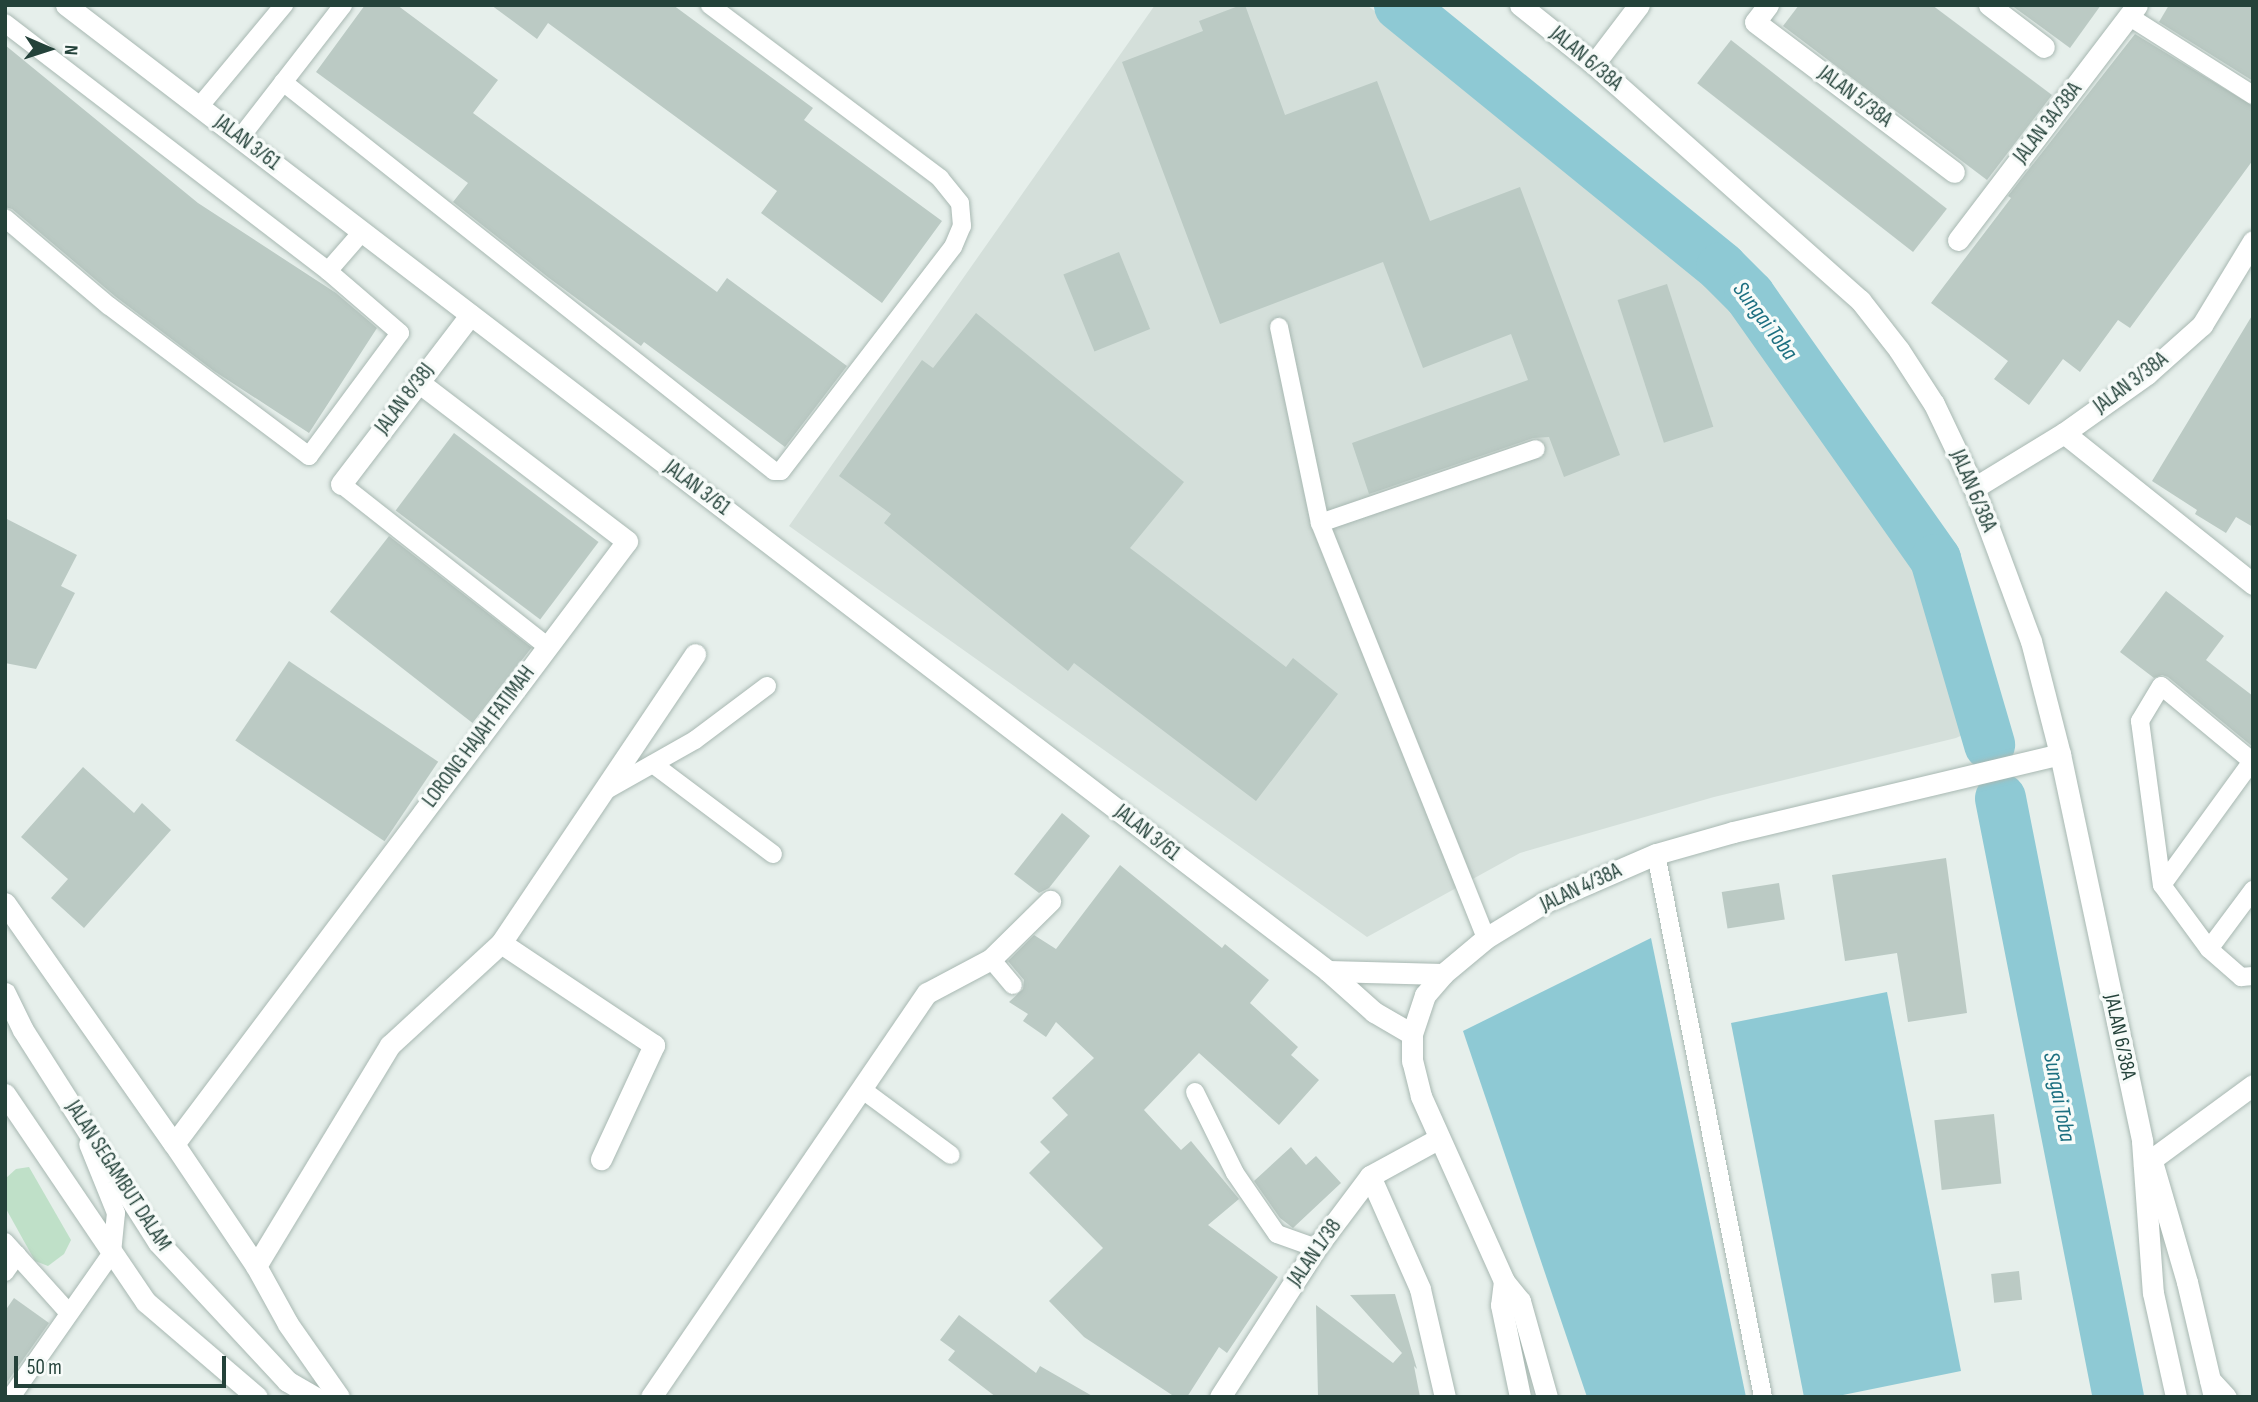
<!DOCTYPE html>
<html>
<head>
<meta charset="utf-8">
<style>
  body { margin:0 }
  #map { position:relative; width:2258px; height:1402px; overflow:hidden; background:#e6efeb; font-family:"Sofia Sans Condensed",sans-serif }
  div>[style] { position:absolute }
  [style*='--x'] { left:calc(var(--x)*1px); top:calc(var(--y)*1px); width:calc(var(--w)*1px); rotate:calc(var(--a)*1deg) }
  .built>* { inset:0; background:#d4dfda }
  .green>* { inset:0; background:#bfe0c8 }
  .water>* { inset:0; background:#8ec9d4 }
  .river>* { height:51px; margin:-25.5px; padding:0 25.5px; transform-origin:25.5px; border-radius:25.5px; background:#8ec9d4 }
  .building>* { inset:0; background:#bbcac4; transform-origin:0 0 }
  .roads { filter:drop-shadow(0 0 2px #a8b8b2) drop-shadow(0 0 2px #a8b8b2) }
  .service>* { height:18px; margin:-9px; padding:0 9px; transform-origin:9px; border-radius:9px; background:#fff }
  .minor>* { height:21px; margin:-10.5px; padding:0 10.5px; transform-origin:10.5px; border-radius:10.5px; background:#fff }
  .tertiary>* { height:21px; margin:-10.5px; padding:0 10.5px; transform-origin:10.5px; border-radius:10.5px; background:#fff }
  .secondary>* { height:21px; margin:-10.5px; padding:0 10.5px; transform-origin:10.5px; border-radius:10.5px; background:#fff }
  span { translate:-50% -50%; white-space:nowrap; text-align:center; line-height:1.15; -webkit-text-stroke:7px #f7fbf9; paint-order:stroke }
  .street-label { font-size:21px; color:#24423a }
  .water-label { font-size:23px; color:#1c6f80; font-style:italic }
  .frame { position:absolute; inset:0; border:7px solid #24423a; pointer-events:none }
  .north { position:absolute; left:14px; top:14px; width:70px; height:70px; -webkit-text-stroke:5px #f7fbf9; paint-order:stroke; rotate:93deg; font-size:19px; font-weight:700; line-height:28px; text-align:center; color:#24423a }
  .north::after { content:''; display:block; margin:auto; width:24px; height:32px; background:#24423a; clip-path:polygon(50% 0,100% 100%,50% 72%,0 100%) }
  .scale { position:absolute; left:14px; top:1356px; width:212px; height:32px; box-sizing:border-box; border:4px solid #24423a; border-top:0; padding-left:9px; font-size:21px; line-height:24px; white-space:nowrap; color:#24423a; -webkit-text-stroke:5px #f7fbf9; paint-order:stroke }
</style>
</head>
<body>
<div id="map">
  <div class="built">
    <div style="clip-path:polygon(1155px 5px,1367px 5px,1742px 300px,1933px 560px,1984px 725px,1956px 738px,1714px 797px,1520px 853px,1367px 937px,789px 526px)"></div>
  </div>
  <div class="green">
    <div style="clip-path:polygon(29px 1167px,71px 1240px,64px 1254px,48px 1266px,35px 1261px,5px 1207px,6px 1178px,16px 1169px)"></div>
  </div>
  <div class="water">
    <div style="clip-path:polygon(1651px 938px,1746px 1397px,1587px 1397px,1463px 1031px)"></div>
    <div style="clip-path:polygon(1887px 992px,1961px 1371px,1833px 1397px,1804px 1397px,1731px 1023px)"></div>
  </div>
  <div class="river">
    <div style="--x:1399;--y:5;--w:415;--a:39.1"></div>
    <div style="--x:1721;--y:267;--w:40;--a:45"></div>
    <div style="--x:1749;--y:295;--w:323;--a:54.8"></div>
    <div style="--x:1935;--y:559;--w:193;--a:73.7"></div>
    <div style="--x:2000;--y:798;--w:611;--a:78.86"></div>
  </div>
  <div class="building">
    <div style="clip-path:polygon(365px 5px,397px 5px,498px 80px,473px 113px,717px 292px,727px 278px,847px 366px,785px 447px,644px 342px,641px 346px,549px 278px,453px 202px,468px 183px,316px 72px)"></div>
    <div style="clip-path:polygon(491px 5px,673px 5px,813px 108px,804px 120px,942px 221px,882px 303px,761px 213px,777px 191px,548px 23px,537px 39px)"></div>
    <div style="clip-path:polygon(1241px 5px,1245px 5px,1285px 115px,1377px 81px,1430px 221px,1520px 187px,1620px 455px,1564px 477px,1549px 437px,1533px 438px,1369px 494px,1352px 443px,1528px 380px,1511px 334px,1423px 368px,1383px 262px,1220px 324px,1122px 62px,1203px 31px,1199px 21px)"></div>
    <div style="clip-path:polygon(1799px 5px,1932px 5px,2052px 95px,1987px 180px,1783px 26px)"></div>
    <div style="clip-path:polygon(2011px 5px,2101px 5px,2070px 48px)"></div>
    <div style="clip-path:polygon(2169px 5px,2253px 5px,2253px 81px,2159px 22px)"></div>
    <div style="clip-path:polygon(2135px 34px,2253px 106px,2253px 160px,2130px 328px,2118px 320px,2080px 372px,2063px 359px,2029px 405px,1994px 379px,2008px 361px,1931px 303px,2011px 198px,2008px 196px)"></div>
    <div style="left:1731px;top:40px;width:274px;height:55px;rotate:38deg"></div>
    <div style="clip-path:polygon(5px 45px,198px 203px,336px 293px,377px 328px,309px 433px,214px 371px,116px 297px,12px 209px,5px 207px)"></div>
    <div style="left:1119px;top:252px;width:83px;height:60px;rotate:68deg"></div>
    <div style="left:1667px;top:284px;width:150px;height:52px;rotate:72deg"></div>
    <div style="clip-path:polygon(976px 313px,1184px 482px,1130px 548px,1286px 667px,1293px 658px,1338px 694px,1256px 801px,1074px 663px,1068px 671px,884px 523px,891px 514px,839px 476px,922px 360px,933px 368px)"></div>
    <div style="clip-path:polygon(2253px 314px,2253px 527px,2236px 517px,2226px 533px,2195px 514px,2197px 510px,2152px 481px)"></div>
    <div style="left:454px;top:433px;width:181px;height:97px;rotate:37deg"></div>
    <div style="clip-path:polygon(5px 518px,77px 555px,61px 586px,75px 593px,36px 669px,5px 663px)"></div>
    <div style="left:389px;top:536px;width:181px;height:96px;rotate:38deg"></div>
    <div style="clip-path:polygon(2166px 591px,2224px 636px,2206px 660px,2253px 696px,2253px 747px,2168px 677px,2162px 675px,2154px 678px,2120px 652px)"></div>
    <div style="left:289px;top:661px;width:180px;height:96px;rotate:34deg"></div>
    <div style="clip-path:polygon(83px 767px,134px 813px,142px 803px,171px 830px,84px 928px,51px 898px,68px 879px,21px 837px)"></div>
    <div style="clip-path:polygon(1062px 813px,1090px 836px,1049px 888px,1039px 893px,1014px 874px)"></div>
    <div style="clip-path:polygon(1946px 858px,1967px 1013px,1908px 1022px,1897px 953px,1845px 961px,1832px 875px)"></div>
    <div style="clip-path:polygon(1120px 865px,1222px 948px,1225px 944px,1269px 980px,1250px 1003px,1298px 1047px,1291px 1055px,1319px 1080px,1279px 1125px,1199px 1053px,1144px 1110px,1181px 1150px,1191px 1141px,1239px 1199px,1208px 1225px,1278px 1277px,1227px 1353px,1219px 1347px,1187px 1397px,1175px 1397px,1084px 1337px,1049px 1301px,1103px 1248px,1029px 1173px,1050px 1152px,1040px 1142px,1068px 1115px,1052px 1098px,1094px 1058px,1056px 1022px,1046px 1037px,1023px 1021px,1028px 1014px,1009px 1002px,1023px 989px,1024px 980px,1008px 961px,1034px 935px,1056px 949px)"></div>
    <div style="left:1779px;top:883px;width:37px;height:58px;rotate:81deg"></div>
    <div style="left:1994px;top:1114px;width:70px;height:60px;rotate:84deg"></div>
    <div style="clip-path:polygon(1291px 1147px,1306px 1165px,1316px 1156px,1341px 1183px,1293px 1228px,1280px 1218px,1254px 1181px)"></div>
    <div style="left:2019px;top:1271px;width:29px;height:28px;rotate:84deg"></div>
    <div style="clip-path:polygon(1395px 1294px,1417px 1369px,1414px 1366px,1420px 1397px,1318px 1397px,1316px 1305px,1393px 1363px,1402px 1353px,1350px 1295px)"></div>
    <div style="clip-path:polygon(14px 1298px,49px 1323px,5px 1385px,5px 1311px)"></div>
    <div style="clip-path:polygon(959px 1315px,1036px 1373px,1040px 1366px,1094px 1397px,996px 1397px,948px 1360px,955px 1351px,940px 1340px)"></div>
  </div>
  <div class="roads">
    <div class="service">
      <div style="--x:2130;--y:17;--w:146;--a:32.4"></div>
      <div style="--x:5;--y:23;--w:407;--a:37.5"></div>
      <div style="--x:328;--y:271;--w:95;--a:40.7"></div>
      <div style="--x:400;--y:333;--w:153;--a:126.5"></div>
      <div style="--x:309;--y:456;--w:250;--a:-143.1"></div>
      <div style="--x:109;--y:306;--w:136;--a:-139.8"></div>
      <div style="--x:283;--y:82;--w:626;--a:38.39"></div>
      <div style="--x:774;--y:471;--w:7;--a:0"></div>
      <div style="--x:781;--y:471;--w:282;--a:-52.5"></div>
      <div style="--x:953;--y:247;--w:23;--a:-67"></div>
      <div style="--x:962;--y:226;--w:23;--a:-95"></div>
      <div style="--x:960;--y:203;--w:32;--a:-129"></div>
      <div style="--x:940;--y:178;--w:288;--a:-143.1"></div>
      <div style="--x:199;--y:107;--w:133;--a:-50.2"></div>
      <div style="--x:240;--y:138;--w:168;--a:-52.2"></div>
      <div style="--x:328;--y:271;--w:52;--a:-48.9"></div>
      <div style="--x:1279;--y:327;--w:200;--a:78.2"></div>
      <div style="--x:1320;--y:523;--w:447;--a:68.2"></div>
      <div style="--x:341;--y:484;--w:262;--a:38.2"></div>
      <div style="--x:1320;--y:523;--w:228;--a:-18.9"></div>
      <div style="--x:2253;--y:762;--w:119;--a:-140.4"></div>
      <div style="--x:2161;--y:686;--w:41;--a:121"></div>
      <div style="--x:2140;--y:721;--w:165;--a:82.4"></div>
      <div style="--x:2162;--y:885;--w:79;--a:53.7"></div>
      <div style="--x:2209;--y:949;--w:43;--a:41.2"></div>
      <div style="--x:2241;--y:977;--w:12;--a:-5"></div>
      <div style="--x:653;--y:764;--w:150;--a:36.9"></div>
      <div style="--x:603;--y:792;--w:106;--a:-29.5"></div>
      <div style="--x:695;--y:740;--w:90;--a:-36.9"></div>
      <div style="--x:1656;--y:854;--w:553;--a:78.85"></div>
      <div style="--x:2162;--y:885;--w:153;--a:-54"></div>
      <div style="--x:2209;--y:949;--w:74;--a:-53.3"></div>
      <div style="--x:991;--y:959;--w:34;--a:50"></div>
      <div style="--x:863;--y:1090;--w:109;--a:36.5"></div>
      <div style="--x:1195;--y:1092;--w:90;--a:63.7"></div>
      <div style="--x:1235;--y:1173;--w:74;--a:55.5"></div>
      <div style="--x:1277;--y:1234;--w:41;--a:19.7"></div>
      <div style="--x:5;--y:1242;--w:94;--a:48"></div>
      <div style="--x:5;--y:1272;--w:21;--a:-55"></div>
      <div style="--x:11;--y:1397;--w:176;--a:-55"></div>
      <div style="--x:112;--y:1253;--w:40;--a:-84.3"></div>
      <div style="--x:116;--y:1213;--w:74;--a:-112.1"></div>
    </div>
    <div class="minor">
      <div style="--x:66;--y:5;--w:1589;--a:37.43"></div>
      <div style="--x:1328;--y:971;--w:62;--a:41.7"></div>
      <div style="--x:1374;--y:1012;--w:44;--a:30.1"></div>
      <div style="--x:1768;--y:5;--w:21;--a:127"></div>
      <div style="--x:1755;--y:22;--w:249;--a:37"></div>
      <div style="--x:1989;--y:5;--w:69;--a:37.4"></div>
      <div style="--x:1594;--y:64;--w:74;--a:-52.7"></div>
      <div style="--x:1958;--y:240;--w:295;--a:-52.7"></div>
      <div style="--x:2064;--y:433;--w:242;--a:38.6"></div>
      <div style="--x:341;--y:484;--w:213;--a:-52.6"></div>
      <div style="--x:1974;--y:488;--w:105;--a:-31.4"></div>
      <div style="--x:2064;--y:433;--w:102;--a:-35.4"></div>
      <div style="--x:2147;--y:374;--w:74;--a:-41.7"></div>
      <div style="--x:2202;--y:325;--w:98;--a:-58.7"></div>
      <div style="--x:5;--y:903;--w:294;--a:55"></div>
      <div style="--x:174;--y:1144;--w:147;--a:56.1"></div>
      <div style="--x:256;--y:1266;--w:66;--a:61.1"></div>
      <div style="--x:288;--y:1324;--w:89;--a:55.1"></div>
      <div style="--x:501;--y:943;--w:184;--a:33.7"></div>
      <div style="--x:654;--y:1045;--w:126;--a:114.9"></div>
      <div style="--x:1328;--y:971;--w:115;--a:1.5"></div>
      <div style="--x:174;--y:1144;--w:754;--a:-53.08"></div>
      <div style="--x:627;--y:541;--w:264;--a:-142.7"></div>
      <div style="--x:2144;--y:1165;--w:135;--a:-36.3"></div>
      <div style="--x:1370;--y:1176;--w:124;--a:66.1"></div>
      <div style="--x:1420;--y:1289;--w:111;--a:77"></div>
      <div style="--x:256;--y:1266;--w:258;--a:-58.8"></div>
      <div style="--x:390;--y:1045;--w:151;--a:-42.6"></div>
      <div style="--x:501;--y:943;--w:348;--a:-56.1"></div>
      <div style="--x:1504;--y:1281;--w:24;--a:97"></div>
      <div style="--x:1501;--y:1305;--w:94;--a:78.3"></div>
      <div style="--x:651;--y:1397;--w:489;--a:-55.7"></div>
      <div style="--x:927;--y:993;--w:72;--a:-28"></div>
      <div style="--x:991;--y:959;--w:83;--a:-44.5"></div>
      <div style="--x:1220;--y:1397;--w:177;--a:-57.2"></div>
      <div style="--x:1316;--y:1248;--w:90;--a:-53.1"></div>
      <div style="--x:1370;--y:1176;--w:77;--a:-28.6"></div>
      <div style="--x:1547;--y:1397;--w:100;--a:-105.7"></div>
      <div style="--x:1520;--y:1301;--w:26;--a:-129"></div>
      <div style="--x:1504;--y:1281;--w:203;--a:-114.2"></div>
      <div style="--x:1421;--y:1096;--w:36;--a:-104"></div>
      <div style="--x:1412;--y:1061;--w:27;--a:-90"></div>
      <div style="--x:1412;--y:1034;--w:41;--a:-71.6"></div>
      <div style="--x:1425;--y:995;--w:28;--a:-49"></div>
      <div style="--x:1443;--y:974;--w:56;--a:-39.9"></div>
      <div style="--x:1486;--y:938;--w:69;--a:-31.4"></div>
      <div style="--x:1545;--y:902;--w:121;--a:-23.4"></div>
      <div style="--x:1656;--y:854;--w:80;--a:-15.9"></div>
      <div style="--x:1733;--y:832;--w:336;--a:-13.4"></div>
    </div>
    <div class="tertiary">
      <div style="--x:1520;--y:5;--w:95;--a:38.6"></div>
      <div style="--x:1594;--y:64;--w:356;--a:41.6"></div>
      <div style="--x:1860;--y:300;--w:63;--a:52"></div>
      <div style="--x:1899;--y:350;--w:64;--a:57.1"></div>
      <div style="--x:1934;--y:404;--w:93;--a:64.5"></div>
      <div style="--x:1974;--y:488;--w:163;--a:69.6"></div>
      <div style="--x:2031;--y:641;--w:117;--a:75.6"></div>
      <div style="--x:2060;--y:754;--w:396;--a:78"></div>
      <div style="--x:2142;--y:1141;--w:152;--a:85.9"></div>
      <div style="--x:2153;--y:1293;--w:107;--a:77.5"></div>
      <div style="--x:5;--y:993;--w:41;--a:64.1"></div>
      <div style="--x:23;--y:1030;--w:251;--a:57.5"></div>
      <div style="--x:158;--y:1242;--w:190;--a:47.1"></div>
      <div style="--x:287;--y:1381;--w:32;--a:30"></div>
      <div style="--x:5;--y:1094;--w:251;--a:55.9"></div>
      <div style="--x:146;--y:1302;--w:146;--a:40.6"></div>
      <div style="--x:2153;--y:1165;--w:122;--a:73.8"></div>
      <div style="--x:2187;--y:1282;--w:118;--a:76.8"></div>
    </div>
    <div class="secondary">
      <div style="--x:2210;--y:1380;--w:23;--a:47"></div>
    </div>
  </div>
  <div class="street-label">
    <span style="left:1586px;top:59px;rotate:40deg">JALAN 6/38A</span>
    <span style="left:1855px;top:97px;rotate:37deg">JALAN 5/38A</span>
    <span style="left:2048px;top:123px;rotate:-52deg">JALAN 3A/38A</span>
    <span style="left:247px;top:143px;rotate:37deg">JALAN 3/61</span>
    <span style="left:2131px;top:383px;rotate:-37deg">JALAN 3/38A</span>
    <span style="left:405px;top:399px;rotate:-53deg">JALAN 8/38J</span>
    <span style="left:697px;top:488px;rotate:37deg">JALAN 3/61</span>
    <span style="left:1973px;top:491px;rotate:67deg">JALAN 6/38A</span>
    <span style="left:479px;top:737px;rotate:-53deg">LORONG HAJAH FATIMAH</span>
    <span style="left:1147px;top:833px;rotate:38deg">JALAN 3/61</span>
    <span style="left:1581px;top:888px;rotate:-25deg">JALAN 4/38A</span>
    <span style="left:2120px;top:1037px;rotate:78deg">JALAN 6/38A</span>
    <span style="left:118px;top:1176px;rotate:57deg">JALAN SEGAMBUT DALAM</span>
    <span style="left:1315px;top:1253px;rotate:-55deg">JALAN 1/38</span>
  </div>
  <div class="water-label">
    <span style="left:1765px;top:321px;rotate:53deg">Sungai Toba</span>
    <span style="left:2059px;top:1097px;rotate:79deg">Sungai Toba</span>
  </div>
  <div class="frame"></div>
  <div class="north">N</div>
  <div class="scale">50 m</div>
</div>
</body>
</html>
